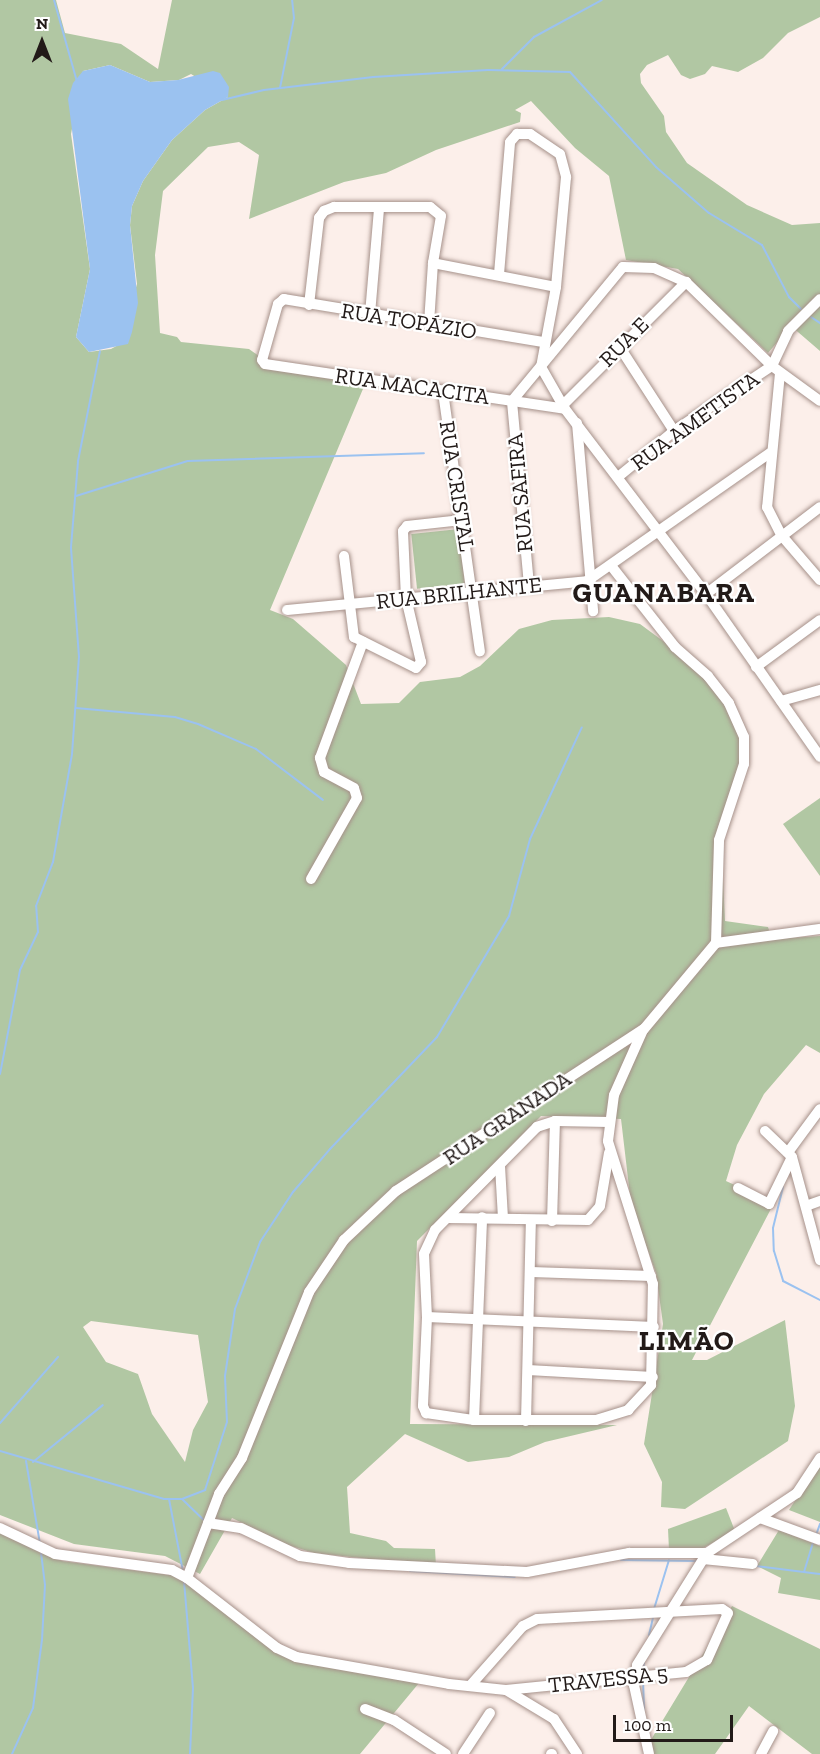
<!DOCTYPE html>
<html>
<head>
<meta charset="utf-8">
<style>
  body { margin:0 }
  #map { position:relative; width:820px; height:1754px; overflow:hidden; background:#fcefea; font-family:"Zilla Slab",serif }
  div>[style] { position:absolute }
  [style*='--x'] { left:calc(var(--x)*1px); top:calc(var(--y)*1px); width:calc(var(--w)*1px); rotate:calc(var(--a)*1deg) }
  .green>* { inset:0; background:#b1c7a3; transform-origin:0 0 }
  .water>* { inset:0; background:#9bc2f0 }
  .stream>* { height:2px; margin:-1px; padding:0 1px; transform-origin:1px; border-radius:1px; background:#9bc2f0 }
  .roads { filter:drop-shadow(0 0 2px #a6918a) drop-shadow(0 0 2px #a6918a) }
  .minor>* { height:10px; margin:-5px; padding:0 5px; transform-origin:5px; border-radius:5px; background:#fff }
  span { translate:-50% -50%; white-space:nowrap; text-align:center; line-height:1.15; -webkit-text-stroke:4.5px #fff; paint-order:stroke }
  .street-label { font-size:22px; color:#221a18 }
  .district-label { font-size:28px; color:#221a18; font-weight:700; letter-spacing:1.5px }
  .north { position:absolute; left:12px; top:12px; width:60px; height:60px; -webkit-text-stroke:4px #fff; paint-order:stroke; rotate:0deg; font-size:16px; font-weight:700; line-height:24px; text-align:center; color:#221a18 }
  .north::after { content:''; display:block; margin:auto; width:21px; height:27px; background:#221a18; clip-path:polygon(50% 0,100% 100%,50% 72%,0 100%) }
  .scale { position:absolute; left:613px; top:1715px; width:120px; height:27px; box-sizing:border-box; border:3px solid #221a18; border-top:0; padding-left:8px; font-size:18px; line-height:21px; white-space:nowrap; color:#221a18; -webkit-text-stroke:4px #fff; paint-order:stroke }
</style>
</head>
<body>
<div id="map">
  <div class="green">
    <div style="clip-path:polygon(evenodd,0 0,56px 0,65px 33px,121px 44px,158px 69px,172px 0,820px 0,820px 17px,788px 33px,763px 58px,738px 72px,712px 66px,705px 74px,690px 79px,681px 75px,668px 55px,647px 65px,640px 74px,641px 83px,664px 116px,666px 132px,687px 163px,747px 205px,792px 225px,820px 223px,820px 351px,791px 326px,768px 353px,678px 269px,626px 260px,609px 176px,575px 148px,531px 101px,515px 110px,521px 113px,520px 122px,436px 150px,386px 173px,344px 182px,249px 219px,259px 155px,239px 142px,208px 147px,163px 191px,155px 255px,160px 333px,177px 337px,181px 342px,249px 349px,266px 361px,368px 377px,270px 610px,293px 619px,346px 665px,361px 704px,399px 703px,420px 682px,460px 677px,480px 666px,519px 629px,552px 620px,609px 617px,640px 624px,701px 669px,745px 728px,743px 768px,721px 834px,725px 921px,768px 927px,772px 939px,820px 936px,820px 1053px,806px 1045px,764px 1094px,737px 1145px,726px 1181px,774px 1203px,692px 1360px,707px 1360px,785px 1320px,795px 1406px,788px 1441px,685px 1509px,661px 1507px,662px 1482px,644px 1444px,663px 1324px,656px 1273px,631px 1204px,621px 1119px,541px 1116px,417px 1241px,410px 1424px,617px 1425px,545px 1442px,509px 1457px,468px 1462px,405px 1434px,347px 1487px,350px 1533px,386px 1541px,394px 1548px,435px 1549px,436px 1566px,314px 1553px,288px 1545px,232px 1518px,200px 1574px,165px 1556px,74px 1544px,0 1515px,0 0,110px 65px,150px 82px,179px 80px,191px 74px,228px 97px,205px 110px,172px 140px,143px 181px,132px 206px,130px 225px,137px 284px,120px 344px,111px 349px,89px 352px,76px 337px,90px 269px,71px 134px,83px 71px,110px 65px,0 0,91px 1321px,198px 1335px,208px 1402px,193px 1430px,185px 1462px,152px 1414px,138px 1374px,106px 1362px,83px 1327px,91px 1321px)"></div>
    <div style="left:459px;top:529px;width:55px;height:48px;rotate:84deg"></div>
    <div style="clip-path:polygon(820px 798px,820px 876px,783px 824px)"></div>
    <div style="clip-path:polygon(820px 1462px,820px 1522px,789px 1510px)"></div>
    <div style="clip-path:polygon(726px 1508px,735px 1531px,703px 1548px,669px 1550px,668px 1529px)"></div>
    <div style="clip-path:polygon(779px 1530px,820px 1546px,820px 1600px,778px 1593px,781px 1578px,757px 1566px)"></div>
    <div style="clip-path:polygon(0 1531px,62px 1561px,177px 1576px,273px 1649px,419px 1683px,360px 1754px,0 1754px)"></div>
    <div style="clip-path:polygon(732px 1606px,820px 1649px,820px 1754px,812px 1754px,749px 1706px,715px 1754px,650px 1754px,652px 1738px)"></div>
  </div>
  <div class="water">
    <div style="clip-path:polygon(110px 65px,150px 82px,178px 80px,213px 71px,220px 73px,229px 87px,228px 97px,205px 110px,172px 140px,143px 181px,132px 206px,130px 225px,138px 303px,132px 332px,128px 344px,89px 352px,76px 337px,90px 269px,68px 99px,73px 83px,83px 71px)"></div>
  </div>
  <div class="stream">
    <div style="--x:54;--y:0;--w:85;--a:74.3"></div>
    <div style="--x:502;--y:69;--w:45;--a:-45"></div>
    <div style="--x:534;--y:37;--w:77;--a:-28.6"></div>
    <div style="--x:280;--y:88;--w:71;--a:-78.7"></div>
    <div style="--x:294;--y:18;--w:18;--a:-96"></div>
    <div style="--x:222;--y:100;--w:43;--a:-13.4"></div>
    <div style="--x:264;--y:90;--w:110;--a:-6.8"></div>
    <div style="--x:373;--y:77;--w:115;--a:-3.5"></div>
    <div style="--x:488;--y:70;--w:82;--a:1.4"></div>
    <div style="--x:570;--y:72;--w:128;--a:47.8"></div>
    <div style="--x:656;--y:167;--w:70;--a:41"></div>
    <div style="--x:709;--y:213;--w:62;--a:31.1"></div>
    <div style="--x:762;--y:245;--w:59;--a:62.6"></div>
    <div style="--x:789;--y:297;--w:17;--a:45"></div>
    <div style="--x:811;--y:317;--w:11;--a:34"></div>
    <div style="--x:76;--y:496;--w:117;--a:-17.4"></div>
    <div style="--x:188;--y:461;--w:236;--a:-1.9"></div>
    <div style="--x:76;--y:708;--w:99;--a:5.2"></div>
    <div style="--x:175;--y:717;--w:24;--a:17"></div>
    <div style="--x:198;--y:724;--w:63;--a:23.3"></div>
    <div style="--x:256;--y:749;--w:84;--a:37.3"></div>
    <div style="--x:0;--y:1074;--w:106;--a:-79.1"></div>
    <div style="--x:20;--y:970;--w:42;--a:-64.7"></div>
    <div style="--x:38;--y:932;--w:26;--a:-94"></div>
    <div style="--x:36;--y:906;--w:47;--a:-68.9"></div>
    <div style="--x:53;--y:862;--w:110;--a:-80"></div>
    <div style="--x:72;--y:754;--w:97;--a:-85.9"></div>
    <div style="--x:79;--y:657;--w:110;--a:-94.2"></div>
    <div style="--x:71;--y:547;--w:86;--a:-85.3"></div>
    <div style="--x:78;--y:461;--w:112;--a:-78.7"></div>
    <div style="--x:783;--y:1187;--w:42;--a:103.7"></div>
    <div style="--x:773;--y:1228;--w:23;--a:88"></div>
    <div style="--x:774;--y:1251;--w:31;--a:73"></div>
    <div style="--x:783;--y:1281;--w:42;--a:27.2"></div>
    <div style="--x:0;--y:1423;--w:88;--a:-48.7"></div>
    <div style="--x:0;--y:1451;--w:171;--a:16.3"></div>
    <div style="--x:164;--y:1499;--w:18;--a:0"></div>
    <div style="--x:182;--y:1499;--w:25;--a:-21"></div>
    <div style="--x:205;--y:1490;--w:71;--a:-72.1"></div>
    <div style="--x:227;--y:1422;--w:46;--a:-92.5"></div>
    <div style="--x:225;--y:1376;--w:68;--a:-81.5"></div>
    <div style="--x:235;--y:1309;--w:72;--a:-69.5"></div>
    <div style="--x:260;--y:1242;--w:60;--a:-56.6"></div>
    <div style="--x:293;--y:1192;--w:57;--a:-49.3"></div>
    <div style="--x:330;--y:1149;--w:155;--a:-46.3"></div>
    <div style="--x:437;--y:1037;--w:141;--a:-59.2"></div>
    <div style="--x:509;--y:916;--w:80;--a:-74.7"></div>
    <div style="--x:530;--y:839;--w:123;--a:-65.1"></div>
    <div style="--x:26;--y:1461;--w:84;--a:80.4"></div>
    <div style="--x:33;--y:1462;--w:90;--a:-39.2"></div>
    <div style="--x:169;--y:1499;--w:74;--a:79.1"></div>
    <div style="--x:182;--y:1499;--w:32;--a:44"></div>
    <div style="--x:816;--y:1535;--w:12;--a:-70"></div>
    <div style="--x:621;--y:1560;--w:75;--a:0.8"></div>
    <div style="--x:756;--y:1566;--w:64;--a:7.1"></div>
    <div style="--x:410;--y:1571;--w:105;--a:3.3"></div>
    <div style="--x:804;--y:1572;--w:34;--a:-73"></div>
    <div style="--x:184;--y:1581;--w:107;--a:85.2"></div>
    <div style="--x:193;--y:1688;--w:66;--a:92.6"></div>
    <div style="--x:654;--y:1609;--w:51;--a:-73"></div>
    <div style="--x:649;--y:1635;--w:18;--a:-77"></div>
    <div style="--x:643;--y:1674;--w:12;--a:-85"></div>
    <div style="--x:643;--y:1680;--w:30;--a:88"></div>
    <div style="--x:12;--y:1754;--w:51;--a:-65.5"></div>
    <div style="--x:33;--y:1708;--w:69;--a:-82.5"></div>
    <div style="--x:42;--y:1640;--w:55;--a:-86.9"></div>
    <div style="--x:45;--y:1585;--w:33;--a:-97"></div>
  </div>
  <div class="roads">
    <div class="minor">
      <div style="--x:433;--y:263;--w:125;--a:11"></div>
      <div style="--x:499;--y:274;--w:132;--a:-85.2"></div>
      <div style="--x:510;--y:142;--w:11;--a:-49"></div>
      <div style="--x:517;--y:134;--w:13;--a:0"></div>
      <div style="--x:530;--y:134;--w:36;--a:34"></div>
      <div style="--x:560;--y:154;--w:24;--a:75"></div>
      <div style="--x:566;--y:177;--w:110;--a:95.2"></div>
      <div style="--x:556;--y:287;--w:81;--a:100.6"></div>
      <div style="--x:541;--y:367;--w:48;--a:60.3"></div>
      <div style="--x:565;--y:409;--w:233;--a:52.7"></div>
      <div style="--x:706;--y:594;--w:199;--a:55"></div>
      <div style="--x:309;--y:305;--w:88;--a:-83.4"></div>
      <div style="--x:319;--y:218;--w:9;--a:-54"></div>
      <div style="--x:324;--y:211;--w:11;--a:-22"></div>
      <div style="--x:334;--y:207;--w:96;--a:0"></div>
      <div style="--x:430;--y:207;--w:14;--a:39"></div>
      <div style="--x:441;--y:216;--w:48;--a:99.7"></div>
      <div style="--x:433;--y:263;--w:60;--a:93.8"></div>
      <div style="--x:370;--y:314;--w:105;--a:-85.1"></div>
      <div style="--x:543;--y:342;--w:263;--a:-170.6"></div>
      <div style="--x:284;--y:299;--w:8;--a:140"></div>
      <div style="--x:278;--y:304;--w:58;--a:105.9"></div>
      <div style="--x:262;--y:360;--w:5;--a:53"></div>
      <div style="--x:265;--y:364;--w:303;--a:8.5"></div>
      <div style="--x:619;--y:346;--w:101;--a:57.1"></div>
      <div style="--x:780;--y:373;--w:135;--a:95.5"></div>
      <div style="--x:767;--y:507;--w:33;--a:63"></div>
      <div style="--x:782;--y:536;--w:58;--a:49.2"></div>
      <div style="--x:443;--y:392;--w:262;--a:81.9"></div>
      <div style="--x:564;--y:404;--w:173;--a:-45"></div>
      <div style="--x:577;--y:423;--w:189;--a:85.1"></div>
      <div style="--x:618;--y:477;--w:72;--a:-39.4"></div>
      <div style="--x:674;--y:431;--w:118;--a:-33.6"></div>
      <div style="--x:772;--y:366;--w:38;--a:-65"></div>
      <div style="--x:788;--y:331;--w:45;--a:-45"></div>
      <div style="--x:344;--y:556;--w:82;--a:83"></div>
      <div style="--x:354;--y:637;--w:69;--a:26.6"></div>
      <div style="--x:416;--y:668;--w:8;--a:-50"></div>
      <div style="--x:421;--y:662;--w:66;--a:-103.2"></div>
      <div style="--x:406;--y:598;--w:67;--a:-92.6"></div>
      <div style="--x:403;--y:531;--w:6;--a:-51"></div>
      <div style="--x:407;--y:526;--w:55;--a:-6.2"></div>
      <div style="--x:529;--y:585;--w:185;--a:-95.3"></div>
      <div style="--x:512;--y:401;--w:174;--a:-50.4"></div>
      <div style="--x:623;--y:267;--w:31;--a:2"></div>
      <div style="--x:654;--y:268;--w:35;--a:24"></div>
      <div style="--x:686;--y:282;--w:120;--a:44.3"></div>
      <div style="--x:772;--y:366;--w:59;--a:36.1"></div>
      <div style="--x:706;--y:594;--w:143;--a:-37.3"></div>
      <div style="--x:287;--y:610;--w:301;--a:-5.5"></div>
      <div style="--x:587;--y:581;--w:223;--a:-35"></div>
      <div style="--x:756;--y:667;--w:79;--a:-36.3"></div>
      <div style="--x:781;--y:701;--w:41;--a:-15.8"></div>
      <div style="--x:311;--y:879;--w:93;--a:-60.4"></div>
      <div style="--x:357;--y:798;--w:10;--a:-107"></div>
      <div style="--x:354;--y:788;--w:34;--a:-152"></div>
      <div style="--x:324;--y:772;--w:15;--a:-106"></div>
      <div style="--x:320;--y:758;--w:124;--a:-69.7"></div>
      <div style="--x:716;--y:943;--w:105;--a:-7.7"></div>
      <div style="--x:609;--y:1122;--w:54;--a:-178.9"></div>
      <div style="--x:555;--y:1121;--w:19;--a:162"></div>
      <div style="--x:537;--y:1127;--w:145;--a:134.7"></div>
      <div style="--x:435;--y:1230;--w:26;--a:115"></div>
      <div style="--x:424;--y:1254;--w:63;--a:87.3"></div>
      <div style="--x:427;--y:1317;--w:89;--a:92.6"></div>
      <div style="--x:423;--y:1406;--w:8;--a:67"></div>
      <div style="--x:426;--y:1413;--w:49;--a:8.3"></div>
      <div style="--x:474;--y:1420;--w:122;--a:0"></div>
      <div style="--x:596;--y:1420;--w:34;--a:-17"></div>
      <div style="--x:628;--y:1410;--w:34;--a:-47"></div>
      <div style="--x:651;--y:1385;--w:101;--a:-88.9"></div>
      <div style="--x:653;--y:1284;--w:150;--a:-107.5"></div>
      <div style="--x:608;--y:1141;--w:46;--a:-82.6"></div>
      <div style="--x:614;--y:1095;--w:71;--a:-66"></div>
      <div style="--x:765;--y:1131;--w:37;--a:44"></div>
      <div style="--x:792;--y:1157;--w:107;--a:74.8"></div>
      <div style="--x:789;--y:1151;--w:52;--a:-53.6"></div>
      <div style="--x:500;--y:1166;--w:52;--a:86.7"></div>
      <div style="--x:738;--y:1188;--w:35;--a:27"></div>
      <div style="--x:769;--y:1204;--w:52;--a:-63.9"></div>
      <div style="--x:806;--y:1206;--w:15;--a:-20"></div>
      <div style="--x:448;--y:1218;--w:140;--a:0.8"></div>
      <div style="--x:588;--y:1220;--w:18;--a:-49"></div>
      <div style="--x:600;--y:1206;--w:54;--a:-80.4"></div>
      <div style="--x:552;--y:1221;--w:100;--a:-88.3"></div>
      <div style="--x:531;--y:1272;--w:120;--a:1.9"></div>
      <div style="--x:427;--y:1317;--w:227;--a:2.5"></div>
      <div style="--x:528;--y:1370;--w:125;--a:3.2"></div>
      <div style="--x:474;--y:1420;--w:203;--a:-87.7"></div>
      <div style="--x:526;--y:1421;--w:201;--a:-88.6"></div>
      <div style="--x:760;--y:1518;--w:64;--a:20.1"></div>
      <div style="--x:208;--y:1523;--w:33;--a:9"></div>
      <div style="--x:241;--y:1528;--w:65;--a:25.4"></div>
      <div style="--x:300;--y:1556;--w:49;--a:8.1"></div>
      <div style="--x:349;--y:1563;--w:178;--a:2.9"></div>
      <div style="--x:527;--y:1572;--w:104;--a:-10.6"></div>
      <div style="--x:629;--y:1553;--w:78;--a:0"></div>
      <div style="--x:707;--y:1553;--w:108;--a:-33.7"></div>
      <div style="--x:797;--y:1493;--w:42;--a:-56.7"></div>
      <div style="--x:0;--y:1528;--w:61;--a:25.3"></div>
      <div style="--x:55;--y:1554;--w:118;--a:7.8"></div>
      <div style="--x:172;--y:1570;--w:17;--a:28"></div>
      <div style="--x:187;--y:1578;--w:114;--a:37.9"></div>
      <div style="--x:277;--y:1648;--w:21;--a:25"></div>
      <div style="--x:296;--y:1657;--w:155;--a:10"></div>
      <div style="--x:449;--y:1684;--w:57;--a:6"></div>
      <div style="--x:506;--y:1690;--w:181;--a:-5.7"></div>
      <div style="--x:686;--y:1672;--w:24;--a:-30"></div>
      <div style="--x:707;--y:1660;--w:51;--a:-65.9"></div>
      <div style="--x:728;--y:1613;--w:7;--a:-146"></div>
      <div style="--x:722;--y:1609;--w:185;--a:176.9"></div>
      <div style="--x:537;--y:1619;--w:16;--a:153"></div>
      <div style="--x:523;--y:1626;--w:80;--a:131.5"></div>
      <div style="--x:703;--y:1559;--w:50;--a:5.7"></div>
      <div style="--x:187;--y:1578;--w:90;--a:-69.1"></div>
      <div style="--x:219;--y:1494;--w:43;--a:-57.4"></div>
      <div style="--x:242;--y:1458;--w:179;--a:-68"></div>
      <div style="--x:309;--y:1292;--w:63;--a:-56.1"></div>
      <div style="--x:344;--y:1240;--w:71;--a:-43.3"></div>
      <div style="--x:396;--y:1191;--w:296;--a:-33.2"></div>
      <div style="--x:644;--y:1029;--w:112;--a:-50.1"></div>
      <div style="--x:716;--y:943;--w:103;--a:-88.3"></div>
      <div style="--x:719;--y:840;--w:80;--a:-71.8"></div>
      <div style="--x:744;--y:764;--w:27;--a:-90"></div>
      <div style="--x:744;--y:737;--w:37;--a:-114"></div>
      <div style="--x:729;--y:703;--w:34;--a:-128"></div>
      <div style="--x:708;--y:676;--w:44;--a:-138.7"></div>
      <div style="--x:675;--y:647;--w:102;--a:-128.2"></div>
      <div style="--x:506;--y:1690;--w:56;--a:31.1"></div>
      <div style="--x:554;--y:1719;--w:42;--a:56.7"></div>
      <div style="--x:365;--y:1709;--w:31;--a:21"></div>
      <div style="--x:394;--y:1720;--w:62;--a:33.2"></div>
      <div style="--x:463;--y:1754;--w:49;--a:-56.6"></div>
      <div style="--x:551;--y:1754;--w:1;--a:0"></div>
      <div style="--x:649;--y:1754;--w:71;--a:-102.3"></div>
      <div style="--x:634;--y:1685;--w:20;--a:-81"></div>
      <div style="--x:637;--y:1665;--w:132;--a:-58"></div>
      <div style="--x:761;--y:1754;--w:26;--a:-62"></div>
    </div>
  </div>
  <div class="street-label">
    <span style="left:409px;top:321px;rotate:9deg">RUA TOPÁZIO</span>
    <span style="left:624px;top:342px;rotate:-45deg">RUA E</span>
    <span style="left:412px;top:386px;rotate:8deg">RUA MACACITA</span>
    <span style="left:695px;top:421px;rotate:-36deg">RUA AMETISTA</span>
    <span style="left:457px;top:486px;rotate:81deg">RUA CRISTAL</span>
    <span style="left:520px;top:493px;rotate:-95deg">RUA SAFIRA</span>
    <span style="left:459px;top:593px;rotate:-6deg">RUA BRILHANTE</span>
    <span style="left:507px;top:1118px;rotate:-34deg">RUA GRANADA</span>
    <span style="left:608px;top:1679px;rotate:-6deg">TRAVESSA 5</span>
  </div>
  <div class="district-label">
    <span style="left:664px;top:593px">GUANABARA</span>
    <span style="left:687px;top:1341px">LIMÃO</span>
  </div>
  <div class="north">N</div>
  <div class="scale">100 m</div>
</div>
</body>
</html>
